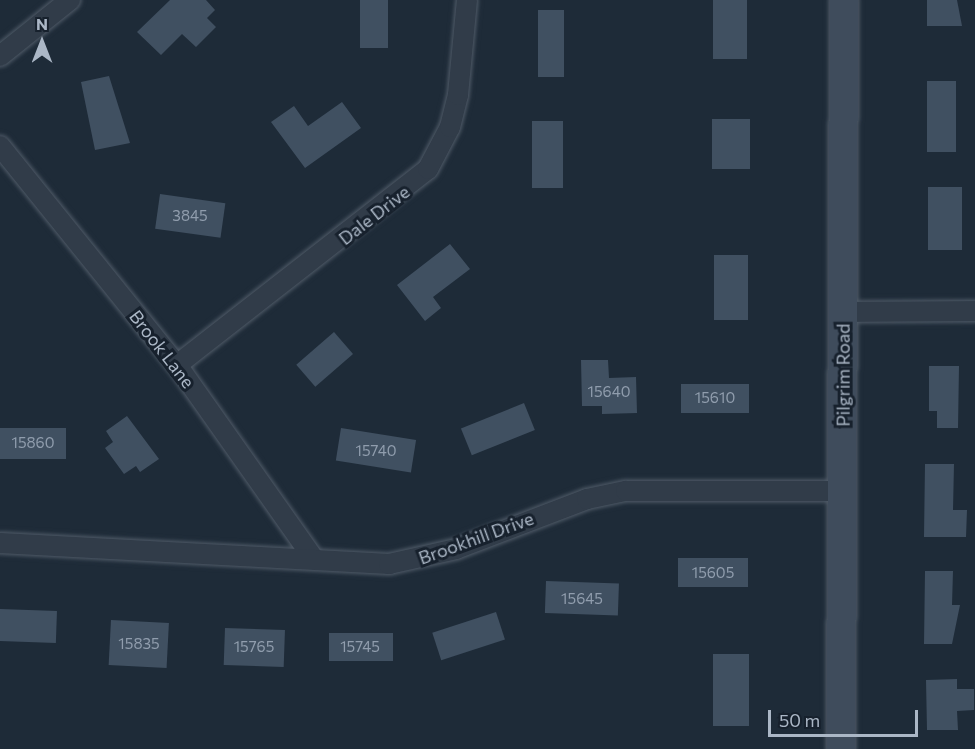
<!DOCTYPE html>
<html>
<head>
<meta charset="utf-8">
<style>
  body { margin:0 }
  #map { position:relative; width:975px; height:749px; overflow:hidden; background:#1e2b38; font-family:Commissioner,sans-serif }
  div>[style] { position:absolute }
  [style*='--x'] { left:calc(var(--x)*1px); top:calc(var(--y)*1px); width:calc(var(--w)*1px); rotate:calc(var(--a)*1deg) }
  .building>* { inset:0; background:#405061; transform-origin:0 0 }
  .roads { filter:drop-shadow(0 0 2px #4f5a67) drop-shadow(0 0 2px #4f5a67) }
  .minor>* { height:20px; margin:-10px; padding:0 10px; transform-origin:10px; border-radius:10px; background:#313c49 }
  .secondary>* { height:28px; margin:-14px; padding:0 14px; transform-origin:14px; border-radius:14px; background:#3f4c5c }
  span { translate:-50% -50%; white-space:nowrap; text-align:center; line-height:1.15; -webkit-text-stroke:6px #17212d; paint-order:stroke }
  .number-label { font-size:15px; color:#909dad }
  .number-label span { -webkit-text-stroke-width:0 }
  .street-label { font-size:18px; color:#abb7c6 }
  .north { position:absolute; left:12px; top:12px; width:60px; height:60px; -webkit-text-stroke:4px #17212d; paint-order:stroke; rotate:0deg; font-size:16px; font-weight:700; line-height:24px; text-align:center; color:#abb7c6 }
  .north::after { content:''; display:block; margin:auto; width:21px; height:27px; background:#abb7c6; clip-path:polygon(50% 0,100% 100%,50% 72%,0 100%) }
  .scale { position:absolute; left:768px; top:710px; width:150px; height:27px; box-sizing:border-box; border:3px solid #abb7c6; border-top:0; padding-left:8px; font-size:18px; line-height:21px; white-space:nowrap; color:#abb7c6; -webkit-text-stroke:4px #17212d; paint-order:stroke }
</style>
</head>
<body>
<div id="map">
  <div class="building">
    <div style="clip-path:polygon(170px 0,206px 0,215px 10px,207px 18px,216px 27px,196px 47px,182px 34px,161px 55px,137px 32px)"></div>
    <div style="left:360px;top:0;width:28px;height:48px"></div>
    <div style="left:713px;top:0;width:34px;height:59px"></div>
    <div style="clip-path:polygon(927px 0,957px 0,962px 26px,927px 26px)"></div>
    <div style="left:538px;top:10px;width:26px;height:67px"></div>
    <div style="clip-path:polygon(109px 76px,130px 143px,95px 150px,81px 82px)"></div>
    <div style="left:927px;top:81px;width:29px;height:71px"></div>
    <div style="clip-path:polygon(342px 102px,361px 128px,305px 168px,271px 122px,294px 106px,308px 126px)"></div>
    <div style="left:712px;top:119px;width:38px;height:50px"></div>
    <div style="left:532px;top:121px;width:31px;height:67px"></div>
    <div style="left:928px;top:187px;width:34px;height:63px"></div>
    <div style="left:160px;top:194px;width:66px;height:35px;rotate:8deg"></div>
    <div style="clip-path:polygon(450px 244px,470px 269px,433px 297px,441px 308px,425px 321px,397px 285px)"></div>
    <div style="left:714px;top:255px;width:34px;height:65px"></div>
    <div style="left:334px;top:332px;width:29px;height:50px;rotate:49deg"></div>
    <div style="clip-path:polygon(581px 360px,608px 360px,609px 378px,636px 377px,637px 413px,602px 414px,602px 406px,582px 406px)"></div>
    <div style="clip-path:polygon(929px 366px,959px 366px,958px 428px,937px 428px,937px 411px,929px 411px)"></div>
    <div style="left:681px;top:384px;width:68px;height:29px"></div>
    <div style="left:524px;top:403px;width:29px;height:68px;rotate:68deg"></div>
    <div style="clip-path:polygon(127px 416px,159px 459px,140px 472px,136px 466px,124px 474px,105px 448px,113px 442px,106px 431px)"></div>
    <div style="left:0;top:428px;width:66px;height:31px"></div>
    <div style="left:341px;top:428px;width:76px;height:33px;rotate:9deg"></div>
    <div style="clip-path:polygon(925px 464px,954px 464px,953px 510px,967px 510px,966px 537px,924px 537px)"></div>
    <div style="left:678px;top:558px;width:70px;height:29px"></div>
    <div style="clip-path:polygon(925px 571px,953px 571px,952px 605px,960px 605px,952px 644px,924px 644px)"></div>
    <div style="left:546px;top:581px;width:73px;height:32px;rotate:2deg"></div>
    <div style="left:0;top:609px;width:57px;height:32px;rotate:2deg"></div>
    <div style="left:496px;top:612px;width:29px;height:67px;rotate:72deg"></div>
    <div style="left:111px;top:620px;width:58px;height:45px;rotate:3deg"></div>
    <div style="left:225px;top:628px;width:60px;height:37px;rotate:2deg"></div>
    <div style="left:329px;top:633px;width:64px;height:28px"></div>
    <div style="left:713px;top:654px;width:36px;height:72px"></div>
    <div style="clip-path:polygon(957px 679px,957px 689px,974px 689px,974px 710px,957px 711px,958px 730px,927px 730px,926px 680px)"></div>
  </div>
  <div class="roads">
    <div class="minor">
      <div style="--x:0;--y:56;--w:90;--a:-38.7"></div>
      <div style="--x:0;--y:146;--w:282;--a:51.1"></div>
      <div style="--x:177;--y:365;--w:237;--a:54.8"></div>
      <div style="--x:843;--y:312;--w:132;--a:-0.4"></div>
      <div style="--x:177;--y:365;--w:318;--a:-38"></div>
      <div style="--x:428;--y:169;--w:47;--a:-62.4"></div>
      <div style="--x:450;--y:127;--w:33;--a:-76"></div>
      <div style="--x:458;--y:95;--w:95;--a:-84.6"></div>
      <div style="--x:0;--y:543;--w:390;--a:3.1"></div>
      <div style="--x:389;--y:564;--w:69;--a:-12.6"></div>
      <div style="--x:456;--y:549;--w:140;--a:-20.9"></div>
      <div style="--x:587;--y:499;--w:40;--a:-12"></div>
      <div style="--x:626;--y:491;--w:216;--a:0"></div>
    </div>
    <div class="secondary">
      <div style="--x:841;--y:749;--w:749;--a:-89.77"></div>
    </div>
  </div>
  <div class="number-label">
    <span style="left:190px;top:216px">3845</span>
    <span style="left:609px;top:392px">15640</span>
    <span style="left:715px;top:398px">15610</span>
    <span style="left:33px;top:443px">15860</span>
    <span style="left:376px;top:451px">15740</span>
    <span style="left:713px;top:573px">15605</span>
    <span style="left:582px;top:599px">15645</span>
    <span style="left:139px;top:644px">15835</span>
    <span style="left:254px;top:647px">15765</span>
    <span style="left:360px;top:647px">15745</span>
  </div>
  <div class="street-label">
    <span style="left:374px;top:215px;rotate:-38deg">Dale Drive</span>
    <span style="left:162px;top:349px;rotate:52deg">Brook Lane</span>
    <span style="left:843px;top:375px;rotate:-90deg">Pilgrim Road</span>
    <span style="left:476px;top:538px;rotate:-20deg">Brookhill Drive</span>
  </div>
  <div class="north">N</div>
  <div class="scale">50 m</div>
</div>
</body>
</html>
